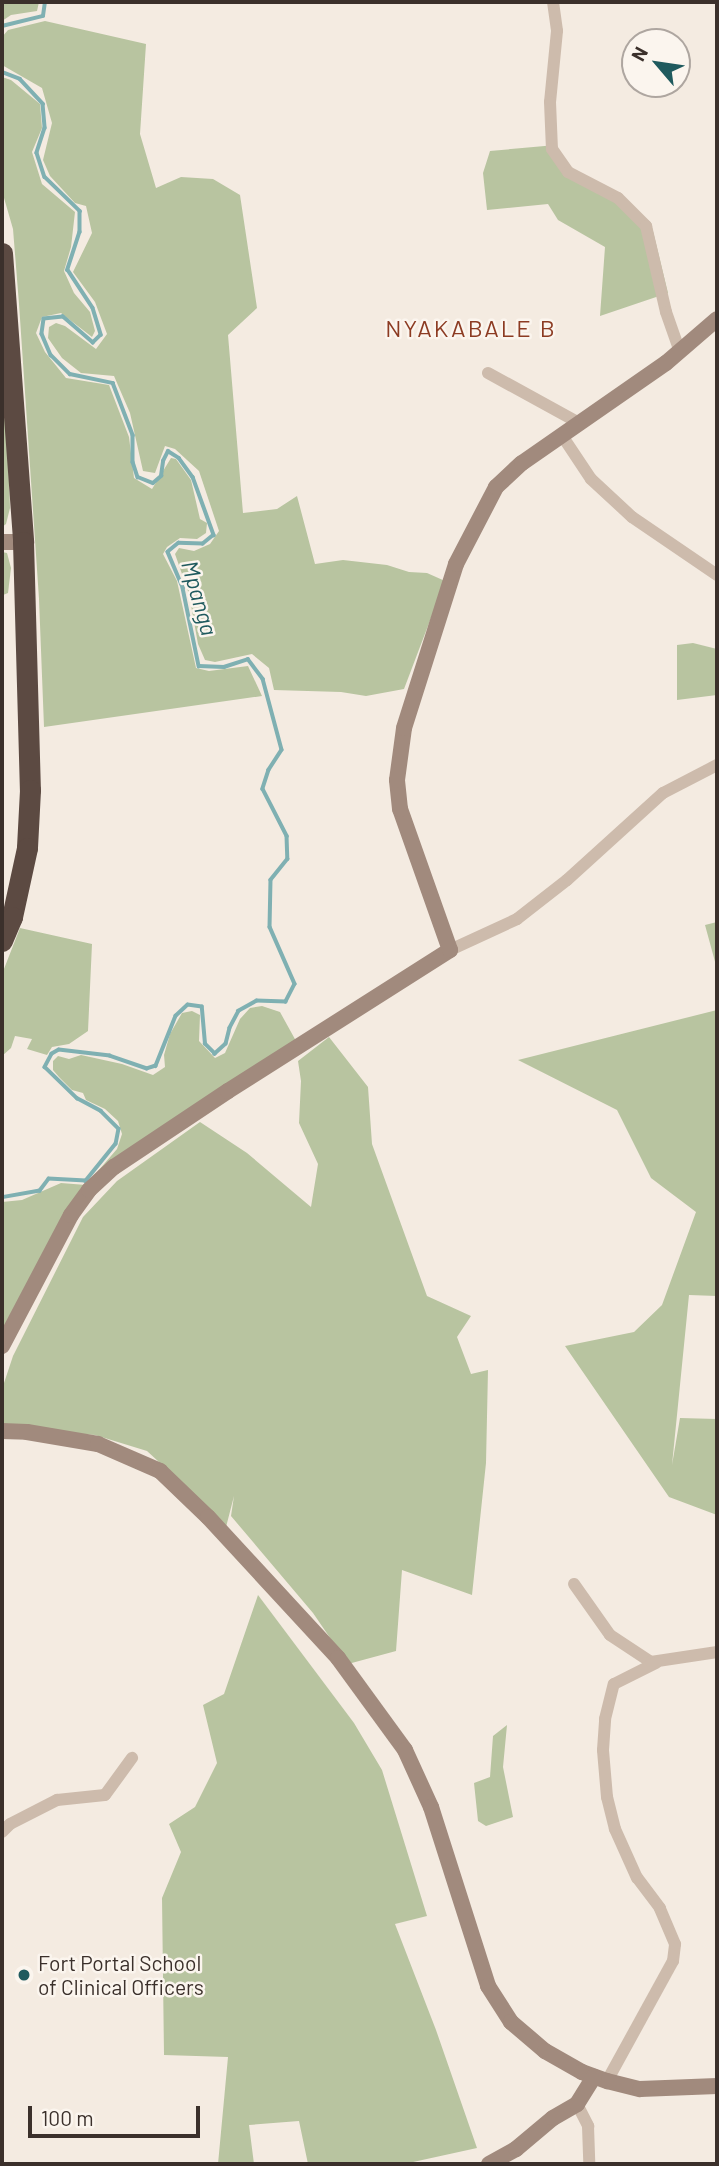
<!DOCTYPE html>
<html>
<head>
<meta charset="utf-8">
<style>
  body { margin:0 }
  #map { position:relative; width:719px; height:2166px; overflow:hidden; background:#f4ebe1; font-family:Barlow,sans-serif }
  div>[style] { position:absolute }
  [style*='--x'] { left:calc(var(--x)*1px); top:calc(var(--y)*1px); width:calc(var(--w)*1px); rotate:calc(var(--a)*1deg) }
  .green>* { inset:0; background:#b8c4a0 }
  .stream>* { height:3.5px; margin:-1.75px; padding:0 1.75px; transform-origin:1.75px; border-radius:1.75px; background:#7fb0b2 }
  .street>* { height:12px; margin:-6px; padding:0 6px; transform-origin:6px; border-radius:6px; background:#cdbbac }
  .secondary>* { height:16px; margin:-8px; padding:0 8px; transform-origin:8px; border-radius:8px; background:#a18a7d }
  .highway>* { height:21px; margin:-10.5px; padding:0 10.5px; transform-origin:10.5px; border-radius:10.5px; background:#5c4a42 }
  .dots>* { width:19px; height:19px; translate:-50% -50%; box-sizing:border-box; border:4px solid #fbf5ee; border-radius:50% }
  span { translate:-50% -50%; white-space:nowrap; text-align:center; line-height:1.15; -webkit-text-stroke:5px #fbf5ee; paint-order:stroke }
  .poi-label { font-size:21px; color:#3b302b }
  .left { translate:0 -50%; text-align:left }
  .water-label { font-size:23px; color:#1f5a5e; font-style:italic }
  .quarter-label { font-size:24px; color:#8c3b22; letter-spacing:2px }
  .frame { position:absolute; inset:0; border:4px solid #3b302b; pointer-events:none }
  .north { position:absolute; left:621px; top:28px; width:70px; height:70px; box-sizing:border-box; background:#fbf5ee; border:2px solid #aea6a0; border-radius:50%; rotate:299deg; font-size:19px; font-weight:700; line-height:28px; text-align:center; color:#3b302b }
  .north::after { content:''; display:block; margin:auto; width:24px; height:32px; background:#1f5a5e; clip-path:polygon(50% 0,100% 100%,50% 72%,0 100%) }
  .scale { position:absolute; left:28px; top:2106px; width:172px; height:32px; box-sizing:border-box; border:4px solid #3b302b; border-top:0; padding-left:9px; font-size:21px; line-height:24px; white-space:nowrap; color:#3b302b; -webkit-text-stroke:5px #fbf5ee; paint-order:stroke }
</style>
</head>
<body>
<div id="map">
  <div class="green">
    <div style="clip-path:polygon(2px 2px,39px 2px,37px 11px,11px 15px,2px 21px)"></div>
    <div style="clip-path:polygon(45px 21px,146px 44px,140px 134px,156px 188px,181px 177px,213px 179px,240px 195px,257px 308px,228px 335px,243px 513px,277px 509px,297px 496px,315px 564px,343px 560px,387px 565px,409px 572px,427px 573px,445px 581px,404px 689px,366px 696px,341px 692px,274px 690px,269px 668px,252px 654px,215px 662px,205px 660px,198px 644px,189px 594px,175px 554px,179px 548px,194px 551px,210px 544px,219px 531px,199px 471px,175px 449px,165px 446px,155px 473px,143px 471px,130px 413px,114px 376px,81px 373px,62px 358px,48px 338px,49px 327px,56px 323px,65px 326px,96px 349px,107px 334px,95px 302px,73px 272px,92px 233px,86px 206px,75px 203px,50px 176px,43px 160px,52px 123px,42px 88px,2px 65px,2px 37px,8px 30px)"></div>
    <div style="clip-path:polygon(2px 77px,11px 80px,40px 104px,42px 128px,32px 152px,42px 184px,75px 212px,71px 247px,64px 271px,74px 293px,90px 312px,95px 331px,92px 337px,61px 313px,42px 317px,36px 333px,45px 352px,66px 378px,109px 385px,129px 437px,134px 478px,152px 489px,171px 458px,176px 459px,191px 480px,200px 519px,207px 523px,206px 533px,197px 539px,180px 538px,167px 547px,163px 554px,177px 581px,196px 668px,209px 671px,248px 666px,262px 696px,44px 727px,39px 599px,19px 304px,13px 229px,2px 191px)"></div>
    <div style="clip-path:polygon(556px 145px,565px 173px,620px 196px,651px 223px,668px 293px,600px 316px,605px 247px,558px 220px,548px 204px,487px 210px,483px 173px,490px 151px)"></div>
    <div style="clip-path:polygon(2px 295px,10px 508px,6px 524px,2px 527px)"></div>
    <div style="clip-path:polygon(2px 552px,7px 553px,11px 568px,8px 593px,3px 595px)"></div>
    <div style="clip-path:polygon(693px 643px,717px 649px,717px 695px,677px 700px,677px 645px)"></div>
    <div style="clip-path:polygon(717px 922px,717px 969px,705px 925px)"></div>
    <div style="clip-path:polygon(20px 928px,92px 944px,88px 1031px,69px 1044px,52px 1047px,47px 1055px,27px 1049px,32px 1039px,15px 1036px,11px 1048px,2px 1056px,2px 974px)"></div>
    <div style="clip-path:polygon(262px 1006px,280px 1012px,296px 1041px,153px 1137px,72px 1216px,2px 1357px,2px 1202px,22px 1200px,61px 1183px,86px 1185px,117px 1149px,122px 1134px,118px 1121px,105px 1109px,86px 1100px,83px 1093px,72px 1090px,59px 1077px,53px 1070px,53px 1061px,58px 1056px,69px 1059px,81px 1055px,122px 1064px,153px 1075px,165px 1067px,164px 1055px,170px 1034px,182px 1013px,192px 1011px,200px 1015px,199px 1041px,215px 1058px,225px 1053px,240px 1019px,250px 1008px)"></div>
    <div style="clip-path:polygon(717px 1010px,717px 1296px,689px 1295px,672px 1465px,680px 1418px,717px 1419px,717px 1515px,669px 1497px,565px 1346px,634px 1332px,662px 1305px,696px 1212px,651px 1178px,617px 1110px,518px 1060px)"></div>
    <div style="clip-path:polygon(329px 1037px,368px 1087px,372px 1144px,427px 1296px,471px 1316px,457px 1337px,471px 1374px,488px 1370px,486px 1463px,472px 1595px,402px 1570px,396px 1651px,348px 1664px,313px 1613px,231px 1516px,234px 1496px,225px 1531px,184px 1485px,147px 1451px,95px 1435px,2px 1427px,2px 1389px,13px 1356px,83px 1217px,117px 1181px,200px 1122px,247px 1153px,311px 1207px,318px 1164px,299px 1123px,301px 1081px,298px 1061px)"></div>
    <div style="clip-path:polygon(258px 1595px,354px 1723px,382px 1770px,427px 1916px,395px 1924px,436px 2030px,477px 2148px,404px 2164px,308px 2164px,299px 2121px,249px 2125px,254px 2164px,218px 2164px,228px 2057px,164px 2055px,162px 1898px,181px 1852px,169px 1824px,195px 1807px,217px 1763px,203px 1705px,224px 1694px)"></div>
    <div style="clip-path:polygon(507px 1725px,503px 1767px,513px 1817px,486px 1826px,478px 1821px,474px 1783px,490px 1777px,493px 1736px)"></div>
  </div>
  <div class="stream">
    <div style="--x:2;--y:26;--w:42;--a:-13.7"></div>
    <div style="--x:43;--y:16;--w:14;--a:-82"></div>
    <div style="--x:2;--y:72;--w:19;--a:21"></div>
    <div style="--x:20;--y:79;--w:34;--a:47"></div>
    <div style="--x:43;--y:104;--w:24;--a:85"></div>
    <div style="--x:45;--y:128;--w:26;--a:108"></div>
    <div style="--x:37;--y:153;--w:25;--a:72"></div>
    <div style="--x:45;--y:177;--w:49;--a:44.2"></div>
    <div style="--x:80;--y:211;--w:21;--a:90"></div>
    <div style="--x:80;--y:232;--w:40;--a:108"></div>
    <div style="--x:68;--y:270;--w:45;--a:56.7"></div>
    <div style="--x:93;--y:308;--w:28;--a:73"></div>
    <div style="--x:101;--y:335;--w:11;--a:135"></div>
    <div style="--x:93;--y:343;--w:40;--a:-139"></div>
    <div style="--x:63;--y:317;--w:19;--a:174"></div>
    <div style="--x:44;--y:319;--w:15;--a:98"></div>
    <div style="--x:42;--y:334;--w:23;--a:67"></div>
    <div style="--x:51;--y:355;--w:27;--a:45"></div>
    <div style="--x:70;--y:374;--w:44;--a:11.8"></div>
    <div style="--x:113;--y:383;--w:56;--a:69"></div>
    <div style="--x:133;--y:435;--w:27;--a:90"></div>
    <div style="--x:133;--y:462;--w:16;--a:72"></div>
    <div style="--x:138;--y:477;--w:16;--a:22"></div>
    <div style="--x:153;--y:483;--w:11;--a:-41"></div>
    <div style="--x:161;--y:476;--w:15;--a:-82"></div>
    <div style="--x:163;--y:461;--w:11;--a:-63"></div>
    <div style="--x:168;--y:451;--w:13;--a:32"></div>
    <div style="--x:179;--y:458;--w:24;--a:54"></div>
    <div style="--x:193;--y:477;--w:62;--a:70.1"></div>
    <div style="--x:214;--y:535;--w:14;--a:141"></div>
    <div style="--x:203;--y:544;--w:24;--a:-178"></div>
    <div style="--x:179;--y:543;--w:14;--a:141"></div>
    <div style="--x:168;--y:552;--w:39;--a:67"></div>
    <div style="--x:183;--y:588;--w:80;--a:78.4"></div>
    <div style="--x:199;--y:666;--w:25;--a:2"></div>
    <div style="--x:224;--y:667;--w:25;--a:-18"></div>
    <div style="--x:248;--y:659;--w:25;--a:53"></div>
    <div style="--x:263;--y:679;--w:73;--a:75"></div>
    <div style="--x:282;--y:750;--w:24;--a:123"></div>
    <div style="--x:269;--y:770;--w:20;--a:108"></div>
    <div style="--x:263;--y:789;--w:53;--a:62.9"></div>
    <div style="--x:287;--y:836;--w:23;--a:88"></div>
    <div style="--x:288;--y:859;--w:27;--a:129"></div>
    <div style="--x:271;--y:880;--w:47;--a:91.2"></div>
    <div style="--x:270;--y:927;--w:62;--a:66.3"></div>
    <div style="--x:295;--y:984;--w:20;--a:117"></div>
    <div style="--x:286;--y:1002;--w:29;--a:-178"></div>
    <div style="--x:257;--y:1001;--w:21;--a:151"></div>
    <div style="--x:239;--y:1011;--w:19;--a:118"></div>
    <div style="--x:230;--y:1028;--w:16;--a:104"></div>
    <div style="--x:226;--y:1044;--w:15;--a:138"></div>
    <div style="--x:215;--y:1054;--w:14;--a:-135"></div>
    <div style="--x:205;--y:1044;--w:37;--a:-95"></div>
    <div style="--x:202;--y:1007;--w:14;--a:-172"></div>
    <div style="--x:188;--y:1005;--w:16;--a:137"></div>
    <div style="--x:176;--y:1016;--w:54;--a:111.8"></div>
    <div style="--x:156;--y:1066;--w:9;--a:162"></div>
    <div style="--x:147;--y:1069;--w:39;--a:-161"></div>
    <div style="--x:110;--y:1056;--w:51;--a:-173.3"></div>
    <div style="--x:59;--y:1050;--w:8;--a:150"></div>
    <div style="--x:52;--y:1054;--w:15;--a:118"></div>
    <div style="--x:45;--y:1067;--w:45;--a:44.1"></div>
    <div style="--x:77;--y:1098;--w:27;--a:28"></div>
    <div style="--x:101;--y:1111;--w:25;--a:45"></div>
    <div style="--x:119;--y:1129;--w:15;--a:101"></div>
    <div style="--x:116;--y:1144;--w:48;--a:129"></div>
    <div style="--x:86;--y:1181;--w:37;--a:-177"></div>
    <div style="--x:49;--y:1179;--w:15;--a:127"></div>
    <div style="--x:40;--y:1191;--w:39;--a:170"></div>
  </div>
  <div class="street">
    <div style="--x:553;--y:2;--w:29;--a:82"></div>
    <div style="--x:557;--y:31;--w:71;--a:95.6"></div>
    <div style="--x:550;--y:102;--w:47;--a:87.6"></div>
    <div style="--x:552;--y:149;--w:28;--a:55"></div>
    <div style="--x:568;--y:172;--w:56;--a:27.5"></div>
    <div style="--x:618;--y:198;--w:40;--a:45"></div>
    <div style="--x:646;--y:226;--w:88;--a:76.9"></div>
    <div style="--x:666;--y:312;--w:42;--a:70.7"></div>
    <div style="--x:488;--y:373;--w:106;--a:28.7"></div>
    <div style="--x:563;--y:437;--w:50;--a:56.3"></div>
    <div style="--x:591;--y:479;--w:56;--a:42.8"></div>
    <div style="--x:632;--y:517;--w:103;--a:34.3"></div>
    <div style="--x:450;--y:950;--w:74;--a:-24.8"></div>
    <div style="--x:517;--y:919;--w:63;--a:-38"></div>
    <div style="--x:567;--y:880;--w:130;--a:-42.2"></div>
    <div style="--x:663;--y:793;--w:61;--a:-27.4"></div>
    <div style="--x:574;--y:1584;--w:62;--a:54.8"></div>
    <div style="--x:610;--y:1635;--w:49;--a:33.4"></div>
    <div style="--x:651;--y:1662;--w:67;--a:-8.6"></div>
    <div style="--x:2;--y:1832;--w:11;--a:-45"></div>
    <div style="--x:10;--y:1824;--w:53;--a:-27.1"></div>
    <div style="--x:57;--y:1800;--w:48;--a:-5.9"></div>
    <div style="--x:105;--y:1795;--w:46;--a:-53.9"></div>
    <div style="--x:607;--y:2081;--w:137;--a:-61.2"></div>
    <div style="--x:673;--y:1961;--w:17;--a:-83"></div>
    <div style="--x:675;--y:1944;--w:39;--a:-113"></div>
    <div style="--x:660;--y:1908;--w:38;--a:-127"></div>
    <div style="--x:637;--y:1878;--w:54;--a:-114.2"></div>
    <div style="--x:615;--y:1829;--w:33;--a:-104"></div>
    <div style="--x:607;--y:1797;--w:47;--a:-94.9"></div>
    <div style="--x:603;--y:1750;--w:31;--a:-86"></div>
    <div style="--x:605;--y:1719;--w:36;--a:-76"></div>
    <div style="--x:614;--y:1684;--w:47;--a:-26.6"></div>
    <div style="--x:577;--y:2104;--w:25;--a:63"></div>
    <div style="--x:588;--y:2126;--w:38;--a:88"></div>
  </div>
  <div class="secondary">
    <div style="--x:2;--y:542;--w:21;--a:0"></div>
    <div style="--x:2;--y:1346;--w:148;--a:-62.2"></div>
    <div style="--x:71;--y:1215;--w:31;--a:-54"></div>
    <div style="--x:89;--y:1190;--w:34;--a:-43"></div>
    <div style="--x:114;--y:1167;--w:137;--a:-33.7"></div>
    <div style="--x:228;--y:1091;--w:263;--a:-32.4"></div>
    <div style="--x:450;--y:950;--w:150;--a:-109.5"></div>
    <div style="--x:400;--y:809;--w:29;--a:-96"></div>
    <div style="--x:397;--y:780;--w:52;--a:-82.3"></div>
    <div style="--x:404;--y:728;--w:172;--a:-72.4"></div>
    <div style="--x:456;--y:564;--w:87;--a:-62.5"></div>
    <div style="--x:496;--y:487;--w:35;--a:-43"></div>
    <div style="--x:522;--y:463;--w:175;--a:-34.8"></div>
    <div style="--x:666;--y:363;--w:67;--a:-40.8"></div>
    <div style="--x:2;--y:1431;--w:25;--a:2"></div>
    <div style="--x:27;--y:1432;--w:72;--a:9.6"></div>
    <div style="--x:98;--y:1444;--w:68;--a:23.5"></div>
    <div style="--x:160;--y:1471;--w:66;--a:43.8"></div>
    <div style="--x:208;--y:1517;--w:192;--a:47.3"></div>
    <div style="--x:338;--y:1658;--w:114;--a:53.9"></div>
    <div style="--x:405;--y:1750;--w:63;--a:65.5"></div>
    <div style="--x:431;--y:1807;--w:188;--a:72.3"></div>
    <div style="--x:488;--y:1986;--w:43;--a:57.4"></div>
    <div style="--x:511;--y:2022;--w:45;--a:40.5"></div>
    <div style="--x:545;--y:2051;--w:43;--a:29.6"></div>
    <div style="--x:582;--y:2072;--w:27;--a:20"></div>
    <div style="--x:607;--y:2081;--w:34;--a:14"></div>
    <div style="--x:640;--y:2089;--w:77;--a:-2.2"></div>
    <div style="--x:489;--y:2164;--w:31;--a:-29"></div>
    <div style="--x:516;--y:2149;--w:48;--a:-40"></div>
    <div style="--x:553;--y:2118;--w:28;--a:-30"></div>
    <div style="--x:577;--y:2104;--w:32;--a:-58"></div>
  </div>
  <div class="highway">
    <div style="--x:2;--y:253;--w:290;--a:85.8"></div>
    <div style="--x:23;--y:542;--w:248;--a:88.4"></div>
    <div style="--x:30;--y:790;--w:58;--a:93"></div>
    <div style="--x:27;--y:848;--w:71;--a:102.3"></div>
    <div style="--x:12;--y:917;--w:26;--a:113"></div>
  </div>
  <div class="dots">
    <div style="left:24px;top:1975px;background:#1f5a5e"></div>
  </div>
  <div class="poi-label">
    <span class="left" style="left:38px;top:1975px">Fort Portal School<br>of Clinical Officers</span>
  </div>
  <div class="water-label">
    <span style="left:200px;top:598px;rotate:74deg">Mpanga</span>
  </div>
  <div class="quarter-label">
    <span style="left:471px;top:328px">NYAKABALE B</span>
  </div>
  <div class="frame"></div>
  <div class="north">N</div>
  <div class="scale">100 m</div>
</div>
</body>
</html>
